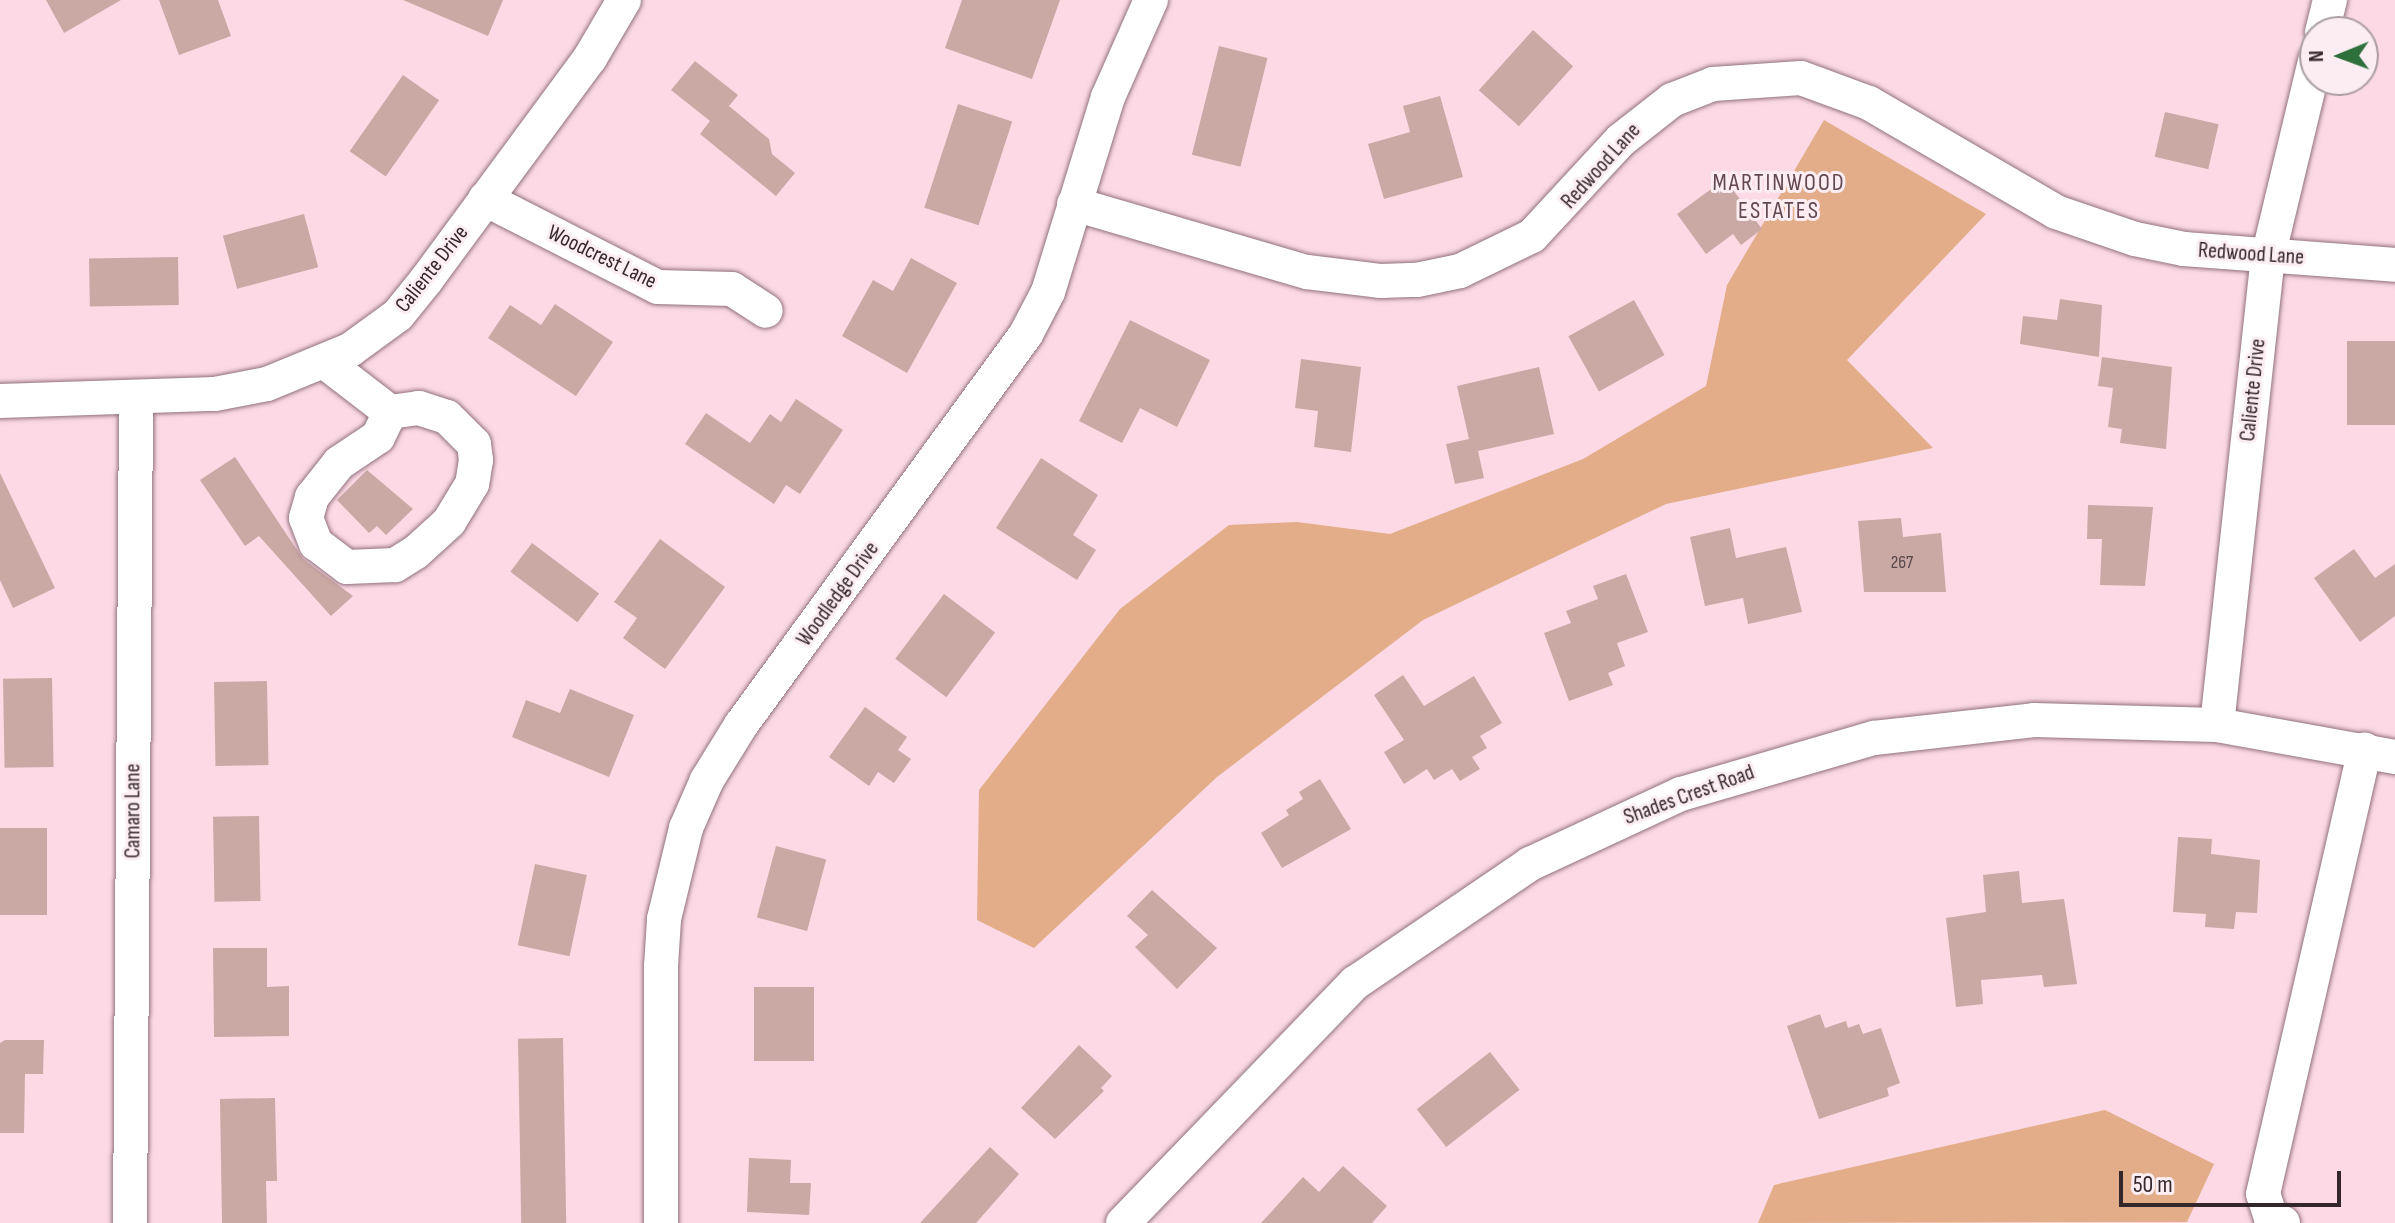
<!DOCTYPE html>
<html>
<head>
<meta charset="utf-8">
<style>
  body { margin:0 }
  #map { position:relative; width:2395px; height:1223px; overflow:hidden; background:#fcd9e5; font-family:"Sofia Sans Condensed",sans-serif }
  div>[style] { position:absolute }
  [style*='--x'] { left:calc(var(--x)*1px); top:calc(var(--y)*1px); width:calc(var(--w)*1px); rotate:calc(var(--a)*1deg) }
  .green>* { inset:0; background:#e2ad88 }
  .building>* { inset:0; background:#caa8a4; transform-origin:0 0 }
  .roads { filter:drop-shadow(0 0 2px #91727d) drop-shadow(0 0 2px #91727d) }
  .minor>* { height:34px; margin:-17px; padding:0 17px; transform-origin:17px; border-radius:17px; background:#fff }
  span { translate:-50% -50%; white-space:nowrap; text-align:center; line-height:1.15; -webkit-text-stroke:6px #fbedf2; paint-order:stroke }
  .number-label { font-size:18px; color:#5a474a }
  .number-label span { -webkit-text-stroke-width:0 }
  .street-label { font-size:22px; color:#34272c }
  .neighbourhood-label { font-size:24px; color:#634751; letter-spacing:2px }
  .north { position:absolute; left:2299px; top:16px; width:80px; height:80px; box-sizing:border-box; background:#fbedf2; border:2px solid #ab9ea3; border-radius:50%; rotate:269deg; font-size:22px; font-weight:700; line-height:32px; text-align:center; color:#34272c }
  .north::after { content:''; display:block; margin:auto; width:28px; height:36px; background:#2d703b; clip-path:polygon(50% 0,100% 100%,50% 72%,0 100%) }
  .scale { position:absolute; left:2119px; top:1171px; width:222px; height:36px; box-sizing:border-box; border:4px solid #34272c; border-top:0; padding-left:10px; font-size:24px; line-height:28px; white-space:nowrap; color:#34272c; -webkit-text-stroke:6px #fbedf2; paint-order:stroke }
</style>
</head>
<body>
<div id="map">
  <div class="green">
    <div style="clip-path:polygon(1824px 120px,1986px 214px,1847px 360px,1933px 448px,1666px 504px,1423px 620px,1217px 777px,1034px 948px,977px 920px,979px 790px,1120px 609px,1229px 525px,1297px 522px,1390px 534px,1583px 459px,1706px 386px,1727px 285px)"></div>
    <div style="clip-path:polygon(2105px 1110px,2214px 1164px,2187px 1222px,1758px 1223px,1774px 1185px)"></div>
  </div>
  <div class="building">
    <div style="clip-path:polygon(46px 0,121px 0,64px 33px)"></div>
    <div style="clip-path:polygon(159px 0,218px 0,231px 36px,179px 55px)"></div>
    <div style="clip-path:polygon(403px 0,503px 0,488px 36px)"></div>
    <div style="clip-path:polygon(962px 0,1060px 0,1032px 79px,945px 48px)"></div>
    <div style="left:1533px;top:30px;width:54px;height:81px;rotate:42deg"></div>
    <div style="left:1219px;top:46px;width:50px;height:112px;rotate:14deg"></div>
    <div style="clip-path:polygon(695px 61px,738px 95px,729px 106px,769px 139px,772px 154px,795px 173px,776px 196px,700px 134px,710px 121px,671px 90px)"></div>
    <div style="left:403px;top:75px;width:44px;height:93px;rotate:35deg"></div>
    <div style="clip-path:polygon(1440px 96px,1463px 177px,1384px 199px,1368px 144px,1410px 132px,1403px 106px)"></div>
    <div style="left:958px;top:104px;width:57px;height:109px;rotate:18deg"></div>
    <div style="left:2165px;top:112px;width:55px;height:46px;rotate:13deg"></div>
    <div style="clip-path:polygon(1725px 179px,1762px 229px,1741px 245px,1733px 234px,1706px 254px,1677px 214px)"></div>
    <div style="left:304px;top:214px;width:55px;height:84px;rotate:75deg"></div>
    <div style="left:178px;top:257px;width:48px;height:89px;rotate:89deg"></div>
    <div style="clip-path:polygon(911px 258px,957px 283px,907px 373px,842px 336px,873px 280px,893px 291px)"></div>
    <div style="clip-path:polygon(2060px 299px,2102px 305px,2099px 357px,2020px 344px,2023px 316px,2057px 320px)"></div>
    <div style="left:1634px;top:300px;width:63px;height:75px;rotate:61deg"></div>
    <div style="clip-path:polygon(555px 304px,613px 342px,576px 396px,488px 338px,510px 305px,541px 325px)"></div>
    <div style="clip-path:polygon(1130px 320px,1210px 360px,1177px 427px,1140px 408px,1122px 443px,1079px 421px)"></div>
    <div style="left:2347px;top:341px;width:48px;height:84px"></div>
    <div style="clip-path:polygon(2102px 357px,2172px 367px,2166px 449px,2120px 443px,2122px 429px,2108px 427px,2113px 388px,2098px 386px)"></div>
    <div style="clip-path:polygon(1301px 359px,1361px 367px,1351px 452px,1314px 447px,1318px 411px,1295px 408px)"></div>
    <div style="clip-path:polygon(1539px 367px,1554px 434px,1478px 451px,1484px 478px,1455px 484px,1446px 444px,1469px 439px,1457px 386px)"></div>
    <div style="clip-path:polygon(796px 399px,843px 430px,800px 494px,786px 485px,774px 504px,685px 444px,706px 413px,750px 443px,770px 414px,781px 422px)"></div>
    <div style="clip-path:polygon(235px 457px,303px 559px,353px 596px,331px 616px,259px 536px,245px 546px,200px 480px)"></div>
    <div style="clip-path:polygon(1041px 458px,1098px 495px,1073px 535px,1096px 550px,1077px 580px,996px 528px)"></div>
    <div style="clip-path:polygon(367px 470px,413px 509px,386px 535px,377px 526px,369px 533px,337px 500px)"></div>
    <div style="clip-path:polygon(0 473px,55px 588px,13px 608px,0 580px)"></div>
    <div style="clip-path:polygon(2088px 505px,2153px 507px,2145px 586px,2100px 585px,2102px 539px,2087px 539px)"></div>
    <div style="clip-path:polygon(1901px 518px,1903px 537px,1941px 533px,1946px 592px,1864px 592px,1858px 521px)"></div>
    <div style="clip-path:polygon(1730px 528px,1736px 558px,1786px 547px,1802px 612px,1748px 624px,1743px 598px,1705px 606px,1690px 537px)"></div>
    <div style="clip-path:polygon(660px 539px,725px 587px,665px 669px,623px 638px,637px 618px,614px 602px)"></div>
    <div style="left:532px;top:543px;width:84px;height:36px;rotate:37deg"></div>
    <div style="clip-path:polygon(2354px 549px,2375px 578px,2395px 564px,2395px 616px,2360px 642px,2314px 578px)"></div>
    <div style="clip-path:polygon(1626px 574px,1648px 632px,1617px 643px,1625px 666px,1608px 673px,1613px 685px,1569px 701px,1544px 633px,1571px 623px,1566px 611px,1598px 599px,1593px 586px)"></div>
    <div style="left:944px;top:594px;width:64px;height:81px;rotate:37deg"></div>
    <div style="clip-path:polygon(1403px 675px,1424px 706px,1474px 676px,1502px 723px,1480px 736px,1487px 748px,1472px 757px,1480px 769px,1460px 781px,1452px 769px,1434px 780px,1427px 769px,1404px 784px,1384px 752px,1404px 740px,1374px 695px)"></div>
    <div style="left:52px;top:678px;width:89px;height:49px;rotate:89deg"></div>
    <div style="left:267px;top:681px;width:84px;height:53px;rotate:89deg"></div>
    <div style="clip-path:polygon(570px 689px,634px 715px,609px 777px,512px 737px,526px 700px,560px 713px)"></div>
    <div style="clip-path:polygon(865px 707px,907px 737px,898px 750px,911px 759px,894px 783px,878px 772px,869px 786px,829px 757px)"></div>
    <div style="clip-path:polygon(1320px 779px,1351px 829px,1282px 868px,1261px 833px,1289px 815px,1286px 810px,1303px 799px,1299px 792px)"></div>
    <div style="left:259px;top:816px;width:85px;height:46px;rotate:89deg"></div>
    <div style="left:47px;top:828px;width:87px;height:47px;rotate:90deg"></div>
    <div style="clip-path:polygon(2178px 837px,2212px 839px,2211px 854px,2260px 860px,2257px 913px,2236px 912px,2234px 929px,2205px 927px,2206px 914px,2173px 912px)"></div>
    <div style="left:776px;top:846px;width:52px;height:74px;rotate:15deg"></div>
    <div style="left:535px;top:864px;width:53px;height:83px;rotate:12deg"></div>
    <div style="clip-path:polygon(2019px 871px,2022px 903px,2064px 899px,2077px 984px,2044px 987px,2042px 975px,1981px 980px,1983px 1004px,1956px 1007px,1946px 918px,1986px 912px,1983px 875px)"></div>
    <div style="clip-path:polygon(1152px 890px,1217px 948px,1177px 989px,1135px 947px,1148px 935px,1127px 916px)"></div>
    <div style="clip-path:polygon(213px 948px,267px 948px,267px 987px,289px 986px,289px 1036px,214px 1037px)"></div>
    <div style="left:754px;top:987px;width:60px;height:74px"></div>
    <div style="clip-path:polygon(1820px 1014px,1825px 1028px,1846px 1021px,1848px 1028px,1859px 1024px,1863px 1034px,1881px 1028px,1900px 1083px,1887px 1088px,1889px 1096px,1819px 1119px,1787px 1026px)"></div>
    <div style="left:563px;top:1038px;width:185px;height:45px;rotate:89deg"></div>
    <div style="clip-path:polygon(5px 1040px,44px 1040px,43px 1074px,25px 1074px,24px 1133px,0 1133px,0 1043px)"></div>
    <div style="clip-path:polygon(1079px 1045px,1112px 1076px,1101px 1088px,1104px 1091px,1055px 1139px,1021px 1108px)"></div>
    <div style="left:1490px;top:1052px;width:48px;height:93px;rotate:52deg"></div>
    <div style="clip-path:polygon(275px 1098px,277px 1181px,266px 1181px,267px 1223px,222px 1223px,220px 1099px)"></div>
    <div style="clip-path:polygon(990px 1147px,1019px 1174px,976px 1223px,920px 1223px)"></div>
    <div style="clip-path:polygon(749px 1158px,791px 1160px,790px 1183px,811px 1183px,809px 1215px,747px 1212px)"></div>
    <div style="clip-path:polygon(1343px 1166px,1387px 1206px,1372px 1223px,1261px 1223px,1303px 1177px,1319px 1192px)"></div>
  </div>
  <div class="roads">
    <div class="minor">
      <div style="--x:2322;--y:32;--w:33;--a:-76"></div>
      <div style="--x:485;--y:199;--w:194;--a:27"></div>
      <div style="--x:658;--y:287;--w:74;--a:1.5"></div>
      <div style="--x:732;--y:289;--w:40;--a:32.9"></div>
      <div style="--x:1074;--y:204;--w:243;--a:16.3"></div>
      <div style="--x:1307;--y:272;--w:75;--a:6.9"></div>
      <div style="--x:1381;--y:281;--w:36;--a:-2"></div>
      <div style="--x:1417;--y:280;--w:44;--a:-11.8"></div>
      <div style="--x:1460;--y:271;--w:80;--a:-25.9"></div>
      <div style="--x:1532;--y:236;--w:131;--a:-47.2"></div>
      <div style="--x:1621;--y:140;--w:65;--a:-38.1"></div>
      <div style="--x:1672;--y:100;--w:44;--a:-21.3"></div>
      <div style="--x:1713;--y:84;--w:88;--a:-3.9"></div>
      <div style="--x:1801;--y:78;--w:72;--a:20.2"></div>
      <div style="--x:1869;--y:103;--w:216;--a:30.2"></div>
      <div style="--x:2056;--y:212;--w:83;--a:18.9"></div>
      <div style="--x:2135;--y:239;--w:50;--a:11.5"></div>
      <div style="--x:2184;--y:249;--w:212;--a:4.3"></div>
      <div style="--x:325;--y:362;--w:82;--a:37.6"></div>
      <div style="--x:390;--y:412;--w:29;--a:-8"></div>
      <div style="--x:419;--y:408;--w:29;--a:18"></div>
      <div style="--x:447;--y:417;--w:38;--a:45"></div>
      <div style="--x:474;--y:444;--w:16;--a:83"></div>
      <div style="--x:476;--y:460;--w:24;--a:99"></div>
      <div style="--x:472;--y:484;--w:44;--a:121.2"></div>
      <div style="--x:449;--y:522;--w:45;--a:137.7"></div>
      <div style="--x:416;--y:552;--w:25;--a:148"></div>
      <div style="--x:395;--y:565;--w:48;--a:177.6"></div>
      <div style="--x:347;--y:567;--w:39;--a:-143"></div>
      <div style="--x:316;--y:544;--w:28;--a:-111"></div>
      <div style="--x:306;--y:518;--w:22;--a:-74"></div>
      <div style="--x:312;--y:497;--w:43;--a:-51.5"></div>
      <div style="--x:339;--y:463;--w:47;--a:-33.7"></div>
      <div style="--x:378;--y:437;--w:28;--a:-64"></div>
      <div style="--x:0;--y:401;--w:215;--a:-1.9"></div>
      <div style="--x:215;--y:394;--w:53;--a:-10.9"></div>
      <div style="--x:267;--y:384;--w:90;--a:-22.3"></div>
      <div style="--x:350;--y:350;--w:59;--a:-36.1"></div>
      <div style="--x:398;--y:315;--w:46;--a:-51.1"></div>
      <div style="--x:427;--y:279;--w:275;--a:-53.6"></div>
      <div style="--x:590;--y:58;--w:67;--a:-59.6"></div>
      <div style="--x:2217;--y:725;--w:471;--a:-83.8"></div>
      <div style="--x:2268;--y:257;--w:202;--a:-76.5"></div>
      <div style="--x:130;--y:1223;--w:823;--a:-89.58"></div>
      <div style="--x:661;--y:1223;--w:257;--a:-90"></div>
      <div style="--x:661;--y:966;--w:47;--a:-86.3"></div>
      <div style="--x:664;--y:919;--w:94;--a:-76.4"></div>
      <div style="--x:686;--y:828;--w:52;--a:-66.4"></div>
      <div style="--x:707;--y:780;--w:65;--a:-58.3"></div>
      <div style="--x:741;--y:725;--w:484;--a:-53.9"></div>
      <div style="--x:1026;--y:334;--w:47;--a:-62.4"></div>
      <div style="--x:1048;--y:292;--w:204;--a:-72.9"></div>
      <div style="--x:1108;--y:97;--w:106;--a:-66.1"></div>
      <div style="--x:1123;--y:1223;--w:334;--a:-46"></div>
      <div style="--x:1355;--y:983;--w:212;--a:-34.2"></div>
      <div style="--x:1530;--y:864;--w:166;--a:-24.9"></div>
      <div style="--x:1681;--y:794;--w:201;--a:-16.2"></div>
      <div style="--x:1874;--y:738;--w:161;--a:-6.4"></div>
      <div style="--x:2034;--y:720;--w:183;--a:1.6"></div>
      <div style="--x:2217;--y:725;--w:181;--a:10.2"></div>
      <div style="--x:2283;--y:1223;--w:13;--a:-157"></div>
      <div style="--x:2271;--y:1218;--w:25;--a:-108"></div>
      <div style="--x:2263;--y:1194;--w:456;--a:-77.1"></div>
    </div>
  </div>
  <div class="number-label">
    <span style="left:1902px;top:563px">267</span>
  </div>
  <div class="street-label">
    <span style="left:1601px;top:166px;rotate:-48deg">Redwood Lane</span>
    <span style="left:2251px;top:254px;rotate:4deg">Redwood Lane</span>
    <span style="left:602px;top:257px;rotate:26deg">Woodcrest Lane</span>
    <span style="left:432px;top:269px;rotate:-52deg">Caliente Drive</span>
    <span style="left:2253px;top:390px;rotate:-84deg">Caliente Drive</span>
    <span style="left:838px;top:594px;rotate:-54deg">Woodledge Drive</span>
    <span style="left:1689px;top:795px;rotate:-20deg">Shades Crest Road</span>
    <span style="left:133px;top:811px;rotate:-90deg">Camaro Lane</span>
  </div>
  <div class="neighbourhood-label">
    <span style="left:1779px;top:197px">MARTINWOOD<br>ESTATES</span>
  </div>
  <div class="north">N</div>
  <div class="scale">50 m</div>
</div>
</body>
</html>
